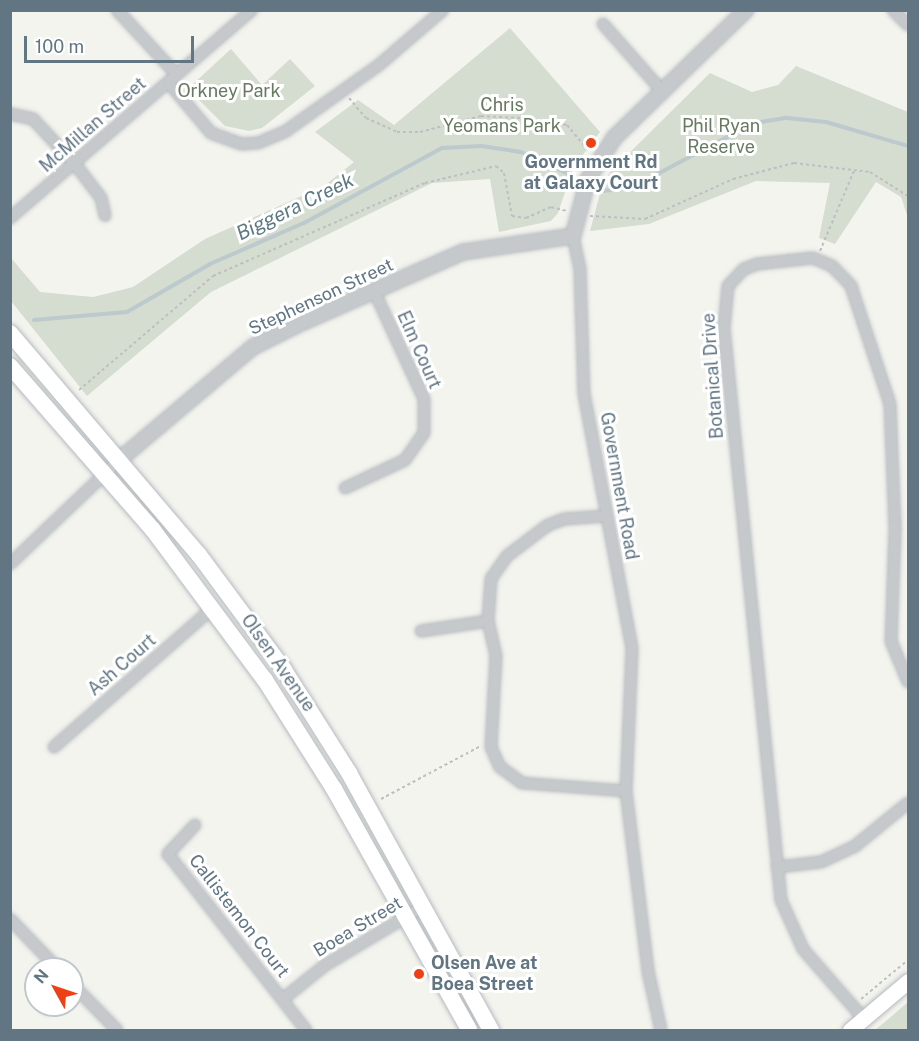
<!DOCTYPE html>
<html>
<head>
<meta charset="utf-8">
<style>
  body { margin:0 }
  #map { position:relative; width:919px; height:1041px; overflow:hidden; background:#f4f4ef; font-family:"Public Sans",sans-serif }
  div>[style] { position:absolute }
  [style*='--x'] { left:calc(var(--x)*1px); top:calc(var(--y)*1px); width:calc(var(--w)*1px); rotate:calc(var(--a)*1deg) }
  .green>* { inset:0; background:#d5dcd0 }
  .stream>* { height:4px; margin:-2px; padding:0 2px; transform-origin:2px; border-radius:2px; background:#bcc9cd }
  .path>* { height:2px; margin-top:-1px; transform-origin:0; background:repeating-linear-gradient(90deg,#bdbfc1 0 3px,transparent 0 6px) }
  .roads { filter:drop-shadow(0 0 2px #b5bbbf) drop-shadow(0 0 2px #b5bbbf) }
  .minor>* { height:10px; margin:-5px; padding:0 5px; transform-origin:5px; border-radius:5px; background:#c6c9cc }
  .tertiary>* { height:14px; margin:-7px; padding:0 7px; transform-origin:7px; border-radius:7px; background:#c6c9cc }
  .secondary>* { height:15px; margin:-7.5px; padding:0 7.5px; transform-origin:7.5px; border-radius:7.5px; background:#fff }
  .primary>* { height:16px; margin:-8px; padding:0 8px; transform-origin:8px; border-radius:8px; background:#fff }
  .dots>* { width:16px; height:16px; translate:-50% -50%; box-sizing:border-box; border:3px solid #fff; border-radius:50% }
  span { translate:-50% -50%; white-space:nowrap; text-align:center; line-height:1.15; -webkit-text-stroke:6px #fff; paint-order:stroke }
  .park-label { font-size:18px; color:#667a60 }
  .street-label { font-size:18px; color:#617583 }
  .poi-label { font-size:18px; color:#617583; font-weight:700 }
  .left { translate:0 -50%; text-align:left }
  .water-label { font-size:20px; color:#5c7881; font-style:italic }
  .frame { position:absolute; inset:0; border:12px solid #617583; pointer-events:none }
  .north { position:absolute; left:24px; top:957px; width:60px; height:60px; box-sizing:border-box; background:#fff; border:2px solid #c0c8cd; border-radius:50%; rotate:310deg; font-size:16px; font-weight:700; line-height:24px; text-align:center; color:#617583 }
  .north::after { content:''; display:block; margin:auto; width:21px; height:27px; background:#ee4015; clip-path:polygon(50% 0,100% 100%,50% 72%,0 100%) }
  .scale { position:absolute; left:24px; top:36px; width:170px; height:27px; box-sizing:border-box; border:3px solid #617583; border-top:0; padding-left:8px; font-size:18px; line-height:21px; white-space:nowrap; color:#617583; -webkit-text-stroke:4px #fff; paint-order:stroke }
</style>
</head>
<body>
<div id="map">
  <div class="green">
    <div style="clip-path:polygon(510px 28px,600px 132px,573px 168px,558px 213px,551px 221px,499px 232px,490px 179px,432px 183px,211px 292px,87px 396px,11px 301px,11px 258px,40px 292px,93px 297px,133px 287px,205px 239px,324px 186px,354px 162px,315px 132px,358px 100px,394px 125px)"></div>
    <div style="clip-path:polygon(231px 49px,262px 85px,290px 59px,315px 86px,262px 128px,249px 131px,225px 126px,191px 92px,194px 83px)"></div>
    <div style="clip-path:polygon(796px 66px,908px 112px,908px 218px,901px 197px,876px 182px,835px 244px,819px 238px,830px 183px,756px 181px,649px 224px,590px 231px,603px 182px,612px 170px,710px 73px,752px 92px,778px 85px)"></div>
    <div style="clip-path:polygon(908px 1002px,908px 1030px,875px 1030px,886px 1021px)"></div>
  </div>
  <div class="stream">
    <div style="--x:602;--y:191;--w:29;--a:-6"></div>
    <div style="--x:631;--y:188;--w:139;--a:-27.9"></div>
    <div style="--x:754;--y:123;--w:33;--a:-9"></div>
    <div style="--x:787;--y:118;--w:39;--a:6"></div>
    <div style="--x:826;--y:122;--w:85;--a:16.3"></div>
    <div style="--x:34;--y:320;--w:93;--a:-4.9"></div>
    <div style="--x:127;--y:312;--w:96;--a:-30"></div>
    <div style="--x:210;--y:264;--w:103;--a:-23.6"></div>
    <div style="--x:304;--y:223;--w:157;--a:-28.5"></div>
    <div style="--x:442;--y:148;--w:39;--a:-3"></div>
    <div style="--x:481;--y:146;--w:40;--a:8.5"></div>
    <div style="--x:521;--y:152;--w:53;--a:24.6"></div>
  </div>
  <div class="path">
    <div style="--x:349;--y:98;--w:26;--a:50"></div>
    <div style="--x:366;--y:118;--w:34;--a:24"></div>
    <div style="--x:397;--y:132;--w:23;--a:0"></div>
    <div style="--x:420;--y:132;--w:63;--a:-14.7"></div>
    <div style="--x:481;--y:116;--w:41;--a:2.8"></div>
    <div style="--x:522;--y:118;--w:46;--a:8.8"></div>
    <div style="--x:567;--y:125;--w:33;--a:50"></div>
    <div style="--x:588;--y:150;--w:4;--a:-45"></div>
    <div style="--x:591;--y:147;--w:4;--a:34"></div>
    <div style="--x:590;--y:216;--w:55;--a:3.1"></div>
    <div style="--x:645;--y:219;--w:97;--a:-24.4"></div>
    <div style="--x:733;--y:179;--w:63;--a:-14.7"></div>
    <div style="--x:794;--y:163;--w:77;--a:6.8"></div>
    <div style="--x:870;--y:172;--w:45;--a:32.3"></div>
    <div style="--x:820;--y:251;--w:87;--a:-67"></div>
    <div style="--x:79;--y:390;--w:176;--a:-40.4"></div>
    <div style="--x:213;--y:276;--w:232;--a:-23.7"></div>
    <div style="--x:425;--y:183;--w:73;--a:-13.5"></div>
    <div style="--x:496;--y:166;--w:11;--a:41"></div>
    <div style="--x:504;--y:173;--w:44;--a:79.5"></div>
    <div style="--x:512;--y:216;--w:14;--a:8"></div>
    <div style="--x:526;--y:218;--w:27;--a:-24"></div>
    <div style="--x:551;--y:207;--w:16;--a:14"></div>
    <div style="--x:381;--y:799;--w:111;--a:-28"></div>
    <div style="--x:861;--y:999;--w:61;--a:-39.7"></div>
  </div>
  <div class="roads">
    <div class="minor">
      <div style="--x:117;--y:10;--w:88;--a:47.3"></div>
      <div style="--x:893;--y:10;--w:21;--a:45"></div>
      <div style="--x:603;--y:24;--w:89;--a:48.6"></div>
      <div style="--x:169;--y:83;--w:65;--a:50"></div>
      <div style="--x:211;--y:133;--w:33;--a:20"></div>
      <div style="--x:242;--y:144;--w:16;--a:-4"></div>
      <div style="--x:258;--y:143;--w:30;--a:-23"></div>
      <div style="--x:286;--y:131;--w:114;--a:-35.4"></div>
      <div style="--x:379;--y:65;--w:84;--a:-40.7"></div>
      <div style="--x:10;--y:114;--w:24;--a:12"></div>
      <div style="--x:33;--y:119;--w:62;--a:47"></div>
      <div style="--x:75;--y:164;--w:43;--a:52.6"></div>
      <div style="--x:101;--y:198;--w:18;--a:77"></div>
      <div style="--x:10;--y:218;--w:319;--a:-40.7"></div>
      <div style="--x:573;--y:236;--w:35;--a:78"></div>
      <div style="--x:580;--y:270;--w:124;--a:88.2"></div>
      <div style="--x:584;--y:394;--w:258;--a:79.3"></div>
      <div style="--x:632;--y:648;--w:143;--a:92.4"></div>
      <div style="--x:626;--y:791;--w:181;--a:83"></div>
      <div style="--x:648;--y:971;--w:60;--a:77.6"></div>
      <div style="--x:345;--y:488;--w:66;--a:-25"></div>
      <div style="--x:405;--y:460;--w:33;--a:-55"></div>
      <div style="--x:424;--y:433;--w:34;--a:-90"></div>
      <div style="--x:424;--y:399;--w:119;--a:-114.8"></div>
      <div style="--x:605;--y:516;--w:41;--a:175.8"></div>
      <div style="--x:564;--y:519;--w:17;--a:159"></div>
      <div style="--x:548;--y:525;--w:51;--a:142.9"></div>
      <div style="--x:507;--y:556;--w:28;--a:125"></div>
      <div style="--x:491;--y:579;--w:42;--a:94.1"></div>
      <div style="--x:488;--y:621;--w:35;--a:77"></div>
      <div style="--x:496;--y:655;--w:92;--a:93.1"></div>
      <div style="--x:491;--y:747;--w:22;--a:66"></div>
      <div style="--x:500;--y:767;--w:27;--a:36"></div>
      <div style="--x:522;--y:783;--w:104;--a:4.4"></div>
      <div style="--x:10;--y:564;--w:149;--a:-43.6"></div>
      <div style="--x:421;--y:631;--w:68;--a:-8.5"></div>
      <div style="--x:54;--y:747;--w:211;--a:-41.2"></div>
      <div style="--x:195;--y:825;--w:40;--a:133"></div>
      <div style="--x:168;--y:854;--w:224;--a:51.9"></div>
      <div style="--x:777;--y:867;--w:44;--a:-6.5"></div>
      <div style="--x:821;--y:862;--w:38;--a:-25"></div>
      <div style="--x:855;--y:846;--w:68;--a:-39.1"></div>
      <div style="--x:10;--y:919;--w:69;--a:46.2"></div>
      <div style="--x:72;--y:984;--w:64;--a:45.6"></div>
      <div style="--x:283;--y:999;--w:53;--a:-38.8"></div>
      <div style="--x:324;--y:966;--w:117;--a:-31"></div>
      <div style="--x:47;--y:1008;--w:4;--a:-56"></div>
      <div style="--x:864;--y:1019;--w:93;--a:-131.1"></div>
      <div style="--x:803;--y:949;--w:54;--a:-114.2"></div>
      <div style="--x:781;--y:900;--w:575;--a:-95.69"></div>
      <div style="--x:724;--y:328;--w:42;--a:-84.6"></div>
      <div style="--x:728;--y:286;--w:23;--a:-47"></div>
      <div style="--x:744;--y:269;--w:14;--a:-21"></div>
      <div style="--x:757;--y:264;--w:56;--a:-6.1"></div>
      <div style="--x:813;--y:258;--w:21;--a:23"></div>
      <div style="--x:832;--y:266;--w:28;--a:46"></div>
      <div style="--x:851;--y:286;--w:124;--a:71.7"></div>
      <div style="--x:890;--y:404;--w:125;--a:87.7"></div>
      <div style="--x:895;--y:529;--w:112;--a:92"></div>
      <div style="--x:891;--y:641;--w:44;--a:67.5"></div>
    </div>
    <div class="tertiary">
      <div style="--x:118;--y:461;--w:177;--a:-40.2"></div>
      <div style="--x:253;--y:347;--w:51;--a:-26.6"></div>
      <div style="--x:299;--y:324;--w:179;--a:-23.7"></div>
      <div style="--x:463;--y:252;--w:111;--a:-8.3"></div>
      <div style="--x:573;--y:236;--w:59;--a:-75.3"></div>
      <div style="--x:588;--y:179;--w:49;--a:-57.6"></div>
      <div style="--x:614;--y:138;--w:184;--a:-44.1"></div>
    </div>
    <div class="secondary">
      <div style="--x:850;--y:1030;--w:76;--a:-40.2"></div>
    </div>
    <div class="primary">
      <div style="--x:10;--y:333;--w:292;--a:49.6"></div>
      <div style="--x:199;--y:555;--w:143;--a:53.5"></div>
      <div style="--x:284;--y:670;--w:122;--a:57.7"></div>
      <div style="--x:349;--y:773;--w:294;--a:61.1"></div>
      <div style="--x:10;--y:366;--w:218;--a:48.9"></div>
      <div style="--x:153;--y:530;--w:187;--a:53.3"></div>
      <div style="--x:265;--y:680;--w:129;--a:57.7"></div>
      <div style="--x:334;--y:789;--w:276;--a:60.7"></div>
    </div>
  </div>
  <div class="dots">
    <div style="left:591px;top:143px;background:#ee4015"></div>
    <div style="left:419px;top:974px;background:#ee4015"></div>
  </div>
  <div class="park-label">
    <span style="left:229px;top:91px">Orkney Park</span>
    <span style="left:502px;top:116px">Chris<br>Yeomans Park</span>
    <span style="left:721px;top:137px">Phil Ryan<br>Reserve</span>
  </div>
  <div class="street-label">
    <span style="left:93px;top:125px;rotate:-41deg">McMillan Street</span>
    <span style="left:321px;top:297px;rotate:-25deg">Stephenson Street</span>
    <span style="left:419px;top:350px;rotate:66deg">Elm Court</span>
    <span style="left:713px;top:376px;rotate:-94deg">Botanical Drive</span>
    <span style="left:619px;top:486px;rotate:80deg">Government Road</span>
    <span style="left:278px;top:663px;rotate:55deg">Olsen Avenue</span>
    <span style="left:122px;top:665px;rotate:-41deg">Ash Court</span>
    <span style="left:239px;top:916px;rotate:52deg">Callistemon Court</span>
    <span style="left:358px;top:927px;rotate:-31deg">Boea Street</span>
  </div>
  <div class="poi-label">
    <span style="left:591px;top:173px">Government Rd<br>at Galaxy Court</span>
    <span class="left" style="left:431px;top:974px">Olsen Ave at<br>Boea Street</span>
  </div>
  <div class="water-label">
    <span style="left:295px;top:207px;rotate:-26deg">Biggera Creek</span>
  </div>
  <div class="frame"></div>
  <div class="north">N</div>
  <div class="scale">100 m</div>
</div>
</body>
</html>
